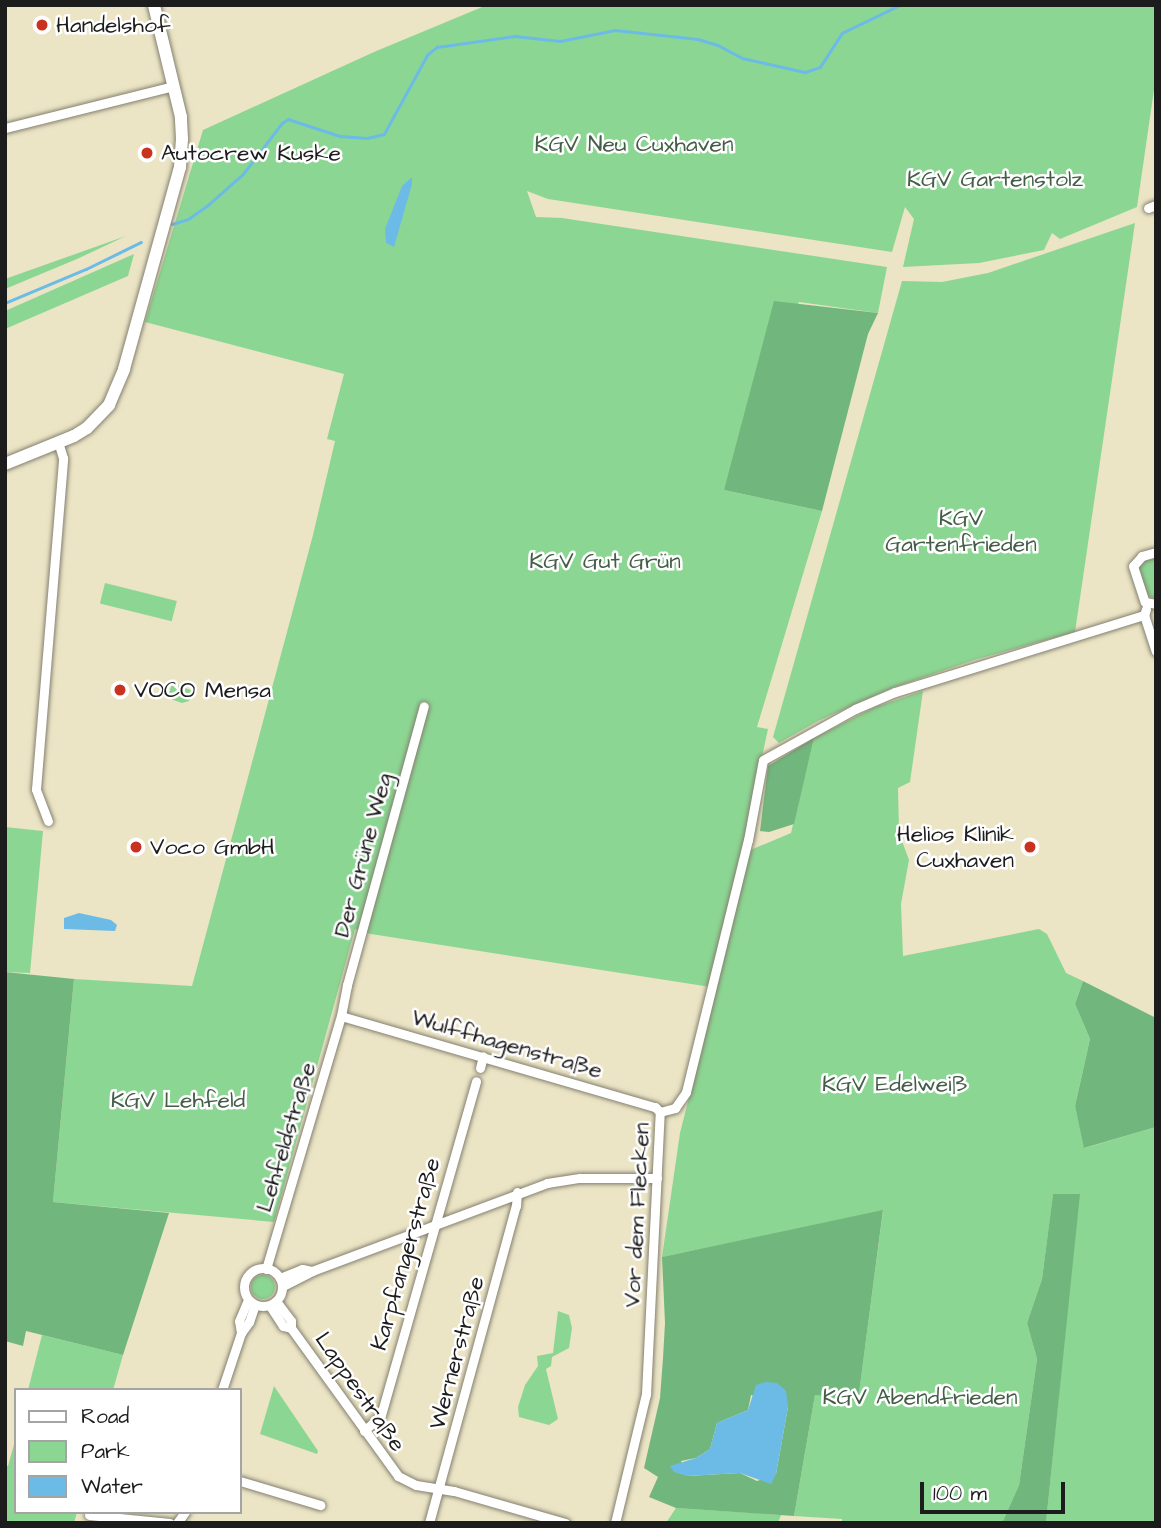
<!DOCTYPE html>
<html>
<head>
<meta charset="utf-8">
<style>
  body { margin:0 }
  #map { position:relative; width:1161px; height:1528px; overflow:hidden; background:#ebe4c5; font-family:"Architects Daughter",sans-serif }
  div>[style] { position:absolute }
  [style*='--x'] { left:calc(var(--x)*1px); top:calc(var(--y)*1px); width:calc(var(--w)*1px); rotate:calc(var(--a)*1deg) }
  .green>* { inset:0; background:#8cd693; transform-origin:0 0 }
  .round { border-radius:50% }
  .forest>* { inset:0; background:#71b77d }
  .water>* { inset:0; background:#6cbbe6 }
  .stream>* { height:2.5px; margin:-1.25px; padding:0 1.25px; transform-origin:1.25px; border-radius:1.25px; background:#6cbbe6 }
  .roads { filter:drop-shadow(0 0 2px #848070) drop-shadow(0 0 2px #848070) }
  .street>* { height:9px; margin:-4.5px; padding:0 4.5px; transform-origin:4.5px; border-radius:4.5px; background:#fff }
  .street>.ring { margin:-4.5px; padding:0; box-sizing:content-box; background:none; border:9px solid #fff; border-radius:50% }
  .secondary>* { height:12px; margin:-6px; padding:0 6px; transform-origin:6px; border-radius:6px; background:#fff }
  .dots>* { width:19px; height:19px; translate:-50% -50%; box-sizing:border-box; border:4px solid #fff; border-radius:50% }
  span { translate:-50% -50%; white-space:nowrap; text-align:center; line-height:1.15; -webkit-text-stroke:5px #fff; paint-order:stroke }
  .poi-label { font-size:23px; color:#1c1c1c }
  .left { translate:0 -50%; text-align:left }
  .right { translate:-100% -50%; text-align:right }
  .park-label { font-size:23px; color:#435d46 }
  .street-label { font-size:23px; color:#1c1c1c }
  .frame { position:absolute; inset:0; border:7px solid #1c1c1c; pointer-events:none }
  .legend { position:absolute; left:14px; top:1388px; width:228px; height:126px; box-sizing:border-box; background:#fff; border:2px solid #a4a4a4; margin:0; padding:9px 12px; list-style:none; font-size:21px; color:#1c1c1c }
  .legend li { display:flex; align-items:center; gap:14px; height:35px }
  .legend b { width:35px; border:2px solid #a4a4a4 }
  .scale { position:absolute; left:920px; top:1482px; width:145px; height:32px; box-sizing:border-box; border:4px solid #1c1c1c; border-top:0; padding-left:9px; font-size:21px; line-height:24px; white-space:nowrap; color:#1c1c1c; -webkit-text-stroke:5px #fff; paint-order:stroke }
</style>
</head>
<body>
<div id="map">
  <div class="green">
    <div style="clip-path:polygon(487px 5px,1156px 5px,1156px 76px,1137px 207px,1060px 239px,1052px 233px,1044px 250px,979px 263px,903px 267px,914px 219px,905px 207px,892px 252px,548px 199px,527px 191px,536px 217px,562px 218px,887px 267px,878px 313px,799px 302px,724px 490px,822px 511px,757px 727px,768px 729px,741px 854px,791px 833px,814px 738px,875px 707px,923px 691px,910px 782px,898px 788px,899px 833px,909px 860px,901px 904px,903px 956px,1039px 929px,1047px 934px,1066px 973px,1083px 981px,1075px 1004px,1090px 1039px,1075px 1106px,1085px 1148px,1156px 1127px,1156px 1523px,1046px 1523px,1079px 1194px,1053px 1195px,1042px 1279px,1027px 1323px,1037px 1359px,1019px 1485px,1002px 1523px,842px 1523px,842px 1519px,794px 1516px,815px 1395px,858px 1400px,883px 1211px,662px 1257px,680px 1133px,717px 988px,371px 934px,355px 929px,274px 1222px,53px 1202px,74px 979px,192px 986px,313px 535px,335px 441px,327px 439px,344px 374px,145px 322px,203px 130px,374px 52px)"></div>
    <div style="clip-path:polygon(1135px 223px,1075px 632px,974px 660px,892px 688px,818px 721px,779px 743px,773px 737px,902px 281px,942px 282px,988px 273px)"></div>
    <div style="clip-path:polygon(126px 236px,77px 259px,5px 289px,5px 279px)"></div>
    <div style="clip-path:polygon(134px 254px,128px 276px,5px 329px,5px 311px)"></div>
    <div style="clip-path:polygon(1156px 558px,1156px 599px,1145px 594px,1138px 568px,1140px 562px)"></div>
    <div style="left:105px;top:583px;width:74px;height:21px;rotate:14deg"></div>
    <div style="clip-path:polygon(172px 683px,193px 691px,189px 701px,182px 703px,168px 698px)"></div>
    <div style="clip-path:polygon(5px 827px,43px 831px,30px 973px,5px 972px)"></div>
    <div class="round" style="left:251px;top:1275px;width:24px;height:24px"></div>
    <div style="clip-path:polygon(558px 1311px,569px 1315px,572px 1328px,569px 1348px,552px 1357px,551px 1366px,546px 1369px,558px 1419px,549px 1425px,519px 1417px,518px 1407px,525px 1385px,538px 1366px,537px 1356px,553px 1353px)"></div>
    <div style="clip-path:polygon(42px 1335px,123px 1355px,113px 1390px,28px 1390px)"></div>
    <div style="clip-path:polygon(274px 1386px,318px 1451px,317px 1454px,260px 1434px)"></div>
    <div style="clip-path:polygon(16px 1437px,16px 1512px,77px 1512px,74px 1523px,5px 1523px,5px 1466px,8px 1466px)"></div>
    <div style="clip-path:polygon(676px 1508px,781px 1515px,778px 1523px,666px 1523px)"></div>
  </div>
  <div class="forest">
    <div style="clip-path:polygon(774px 301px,878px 313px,868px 334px,822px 511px,724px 490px)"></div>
    <div style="clip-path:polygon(814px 738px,794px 824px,769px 832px,760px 831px,768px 766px)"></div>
    <div style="clip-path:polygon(5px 972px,74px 979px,53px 1202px,169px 1213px,123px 1355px,26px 1331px,23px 1346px,5px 1341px)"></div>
    <div style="clip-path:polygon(1083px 981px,1156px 1018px,1156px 1127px,1084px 1148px,1075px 1106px,1090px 1039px,1075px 1004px)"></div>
    <div style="clip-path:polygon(1053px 1194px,1080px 1194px,1046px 1523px,1002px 1523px,1019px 1485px,1037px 1359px,1027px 1323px,1042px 1279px)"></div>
    <div style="clip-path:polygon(evenodd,883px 1210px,858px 1401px,815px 1395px,794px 1516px,676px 1508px,649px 1497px,658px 1477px,644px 1468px,660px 1398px,663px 1358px,665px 1323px,662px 1257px,883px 1210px,751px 1395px,788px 1407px,776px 1474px,757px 1481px,740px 1473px,687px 1476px,681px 1461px,696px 1458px,710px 1449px,717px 1423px,748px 1410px,751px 1395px)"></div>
  </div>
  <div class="water">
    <div style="clip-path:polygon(412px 177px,412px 184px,394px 247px,386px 243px,385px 229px,402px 186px)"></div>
    <div style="clip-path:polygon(79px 913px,111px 920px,117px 925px,115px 931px,64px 929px,64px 918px)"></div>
    <div style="clip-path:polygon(766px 1382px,777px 1383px,786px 1391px,788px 1407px,776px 1474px,771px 1484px,740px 1473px,687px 1476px,674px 1472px,670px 1466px,696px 1458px,710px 1449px,717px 1423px,748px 1410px,756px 1385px)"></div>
  </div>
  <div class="stream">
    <div style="--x:172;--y:224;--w:17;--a:-17"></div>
    <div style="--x:188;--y:219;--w:24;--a:-35"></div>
    <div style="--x:208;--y:205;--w:47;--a:-41.5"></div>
    <div style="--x:243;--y:174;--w:64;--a:-52.6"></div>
    <div style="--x:282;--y:123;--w:7;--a:-34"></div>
    <div style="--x:288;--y:119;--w:55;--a:18.1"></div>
    <div style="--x:340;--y:136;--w:27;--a:4"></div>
    <div style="--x:367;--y:138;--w:17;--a:-13"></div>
    <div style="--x:384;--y:134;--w:90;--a:-61.4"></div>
    <div style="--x:427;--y:55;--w:13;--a:-39"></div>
    <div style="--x:437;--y:47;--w:79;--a:-8"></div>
    <div style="--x:515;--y:36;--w:45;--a:6.3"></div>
    <div style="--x:560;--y:41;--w:56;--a:-11.3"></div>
    <div style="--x:615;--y:30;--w:83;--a:6.2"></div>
    <div style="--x:698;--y:39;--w:21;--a:17"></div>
    <div style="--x:718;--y:45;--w:27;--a:28"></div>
    <div style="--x:742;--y:58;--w:65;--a:12.5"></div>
    <div style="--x:805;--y:72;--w:16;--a:-18"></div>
    <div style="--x:820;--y:67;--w:40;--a:-57.1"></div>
    <div style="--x:842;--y:33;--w:64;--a:-25.8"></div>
    <div style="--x:5;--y:303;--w:88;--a:-22.8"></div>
    <div style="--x:86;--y:269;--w:61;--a:-26.1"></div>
  </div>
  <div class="roads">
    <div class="street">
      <div style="--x:5;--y:128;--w:173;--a:-14"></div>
      <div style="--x:1148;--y:208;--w:9;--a:-21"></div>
      <div style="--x:1156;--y:552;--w:15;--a:164"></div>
      <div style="--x:1142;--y:556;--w:13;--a:132"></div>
      <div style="--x:1133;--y:566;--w:38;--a:72"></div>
      <div style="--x:1145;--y:602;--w:11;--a:10"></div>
      <div style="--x:1146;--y:609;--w:6;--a:108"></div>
      <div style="--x:1144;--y:615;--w:38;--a:72"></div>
      <div style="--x:48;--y:821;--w:34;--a:-111"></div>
      <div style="--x:36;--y:789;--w:332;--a:-85.3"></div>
      <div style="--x:63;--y:458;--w:17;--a:-107"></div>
      <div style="--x:341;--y:1016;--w:327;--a:16.2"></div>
      <div style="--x:655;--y:1107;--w:7;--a:45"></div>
      <div style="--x:480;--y:1068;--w:12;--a:-76"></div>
      <div style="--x:660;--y:1112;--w:16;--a:-15"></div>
      <div style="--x:675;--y:1108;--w:19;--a:-55"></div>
      <div style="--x:686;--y:1092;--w:260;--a:-76.2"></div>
      <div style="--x:748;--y:840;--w:81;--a:-79.4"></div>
      <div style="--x:763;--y:760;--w:105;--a:-29"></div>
      <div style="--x:855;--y:709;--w:43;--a:-23"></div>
      <div style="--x:895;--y:692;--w:261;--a:-17.2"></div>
      <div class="ring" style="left:244px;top:1268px;width:29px;height:29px"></div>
      <div style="--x:266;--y:1269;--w:264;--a:-73.5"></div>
      <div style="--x:341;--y:1016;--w:32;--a:-79"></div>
      <div style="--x:347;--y:985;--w:289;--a:-74.6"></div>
      <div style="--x:280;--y:1278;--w:24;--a:-22"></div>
      <div style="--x:302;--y:1269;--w:10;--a:11"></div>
      <div style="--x:283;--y:1286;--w:33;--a:-27"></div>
      <div style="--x:312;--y:1271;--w:251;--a:-20.5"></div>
      <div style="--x:547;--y:1183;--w:33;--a:-9"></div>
      <div style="--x:580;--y:1178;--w:77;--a:0"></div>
      <div style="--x:276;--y:1301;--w:25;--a:53"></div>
      <div style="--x:291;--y:1321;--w:7;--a:90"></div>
      <div style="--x:291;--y:1328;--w:183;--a:54.1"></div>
      <div style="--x:398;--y:1476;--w:20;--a:27"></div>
      <div style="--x:416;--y:1485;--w:38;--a:9"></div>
      <div style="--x:454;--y:1491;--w:116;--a:16.1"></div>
      <div style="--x:270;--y:1306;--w:24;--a:57"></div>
      <div style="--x:283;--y:1326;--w:8;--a:14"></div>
      <div style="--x:241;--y:1333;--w:12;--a:-99"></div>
      <div style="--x:239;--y:1321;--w:23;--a:-67"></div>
      <div style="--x:222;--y:1390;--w:60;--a:-71.6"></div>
      <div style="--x:241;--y:1333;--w:14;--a:-54"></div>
      <div style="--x:249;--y:1322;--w:18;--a:-71"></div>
      <div style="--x:364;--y:1431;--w:23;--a:-43"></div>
      <div style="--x:381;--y:1415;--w:347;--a:-74.1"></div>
      <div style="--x:240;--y:1481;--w:84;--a:16.7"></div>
      <div style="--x:89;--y:1515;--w:81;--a:5.6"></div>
      <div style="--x:177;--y:1523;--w:14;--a:-54"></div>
      <div style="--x:429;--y:1523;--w:329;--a:-74.7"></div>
      <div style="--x:516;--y:1206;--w:14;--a:-86"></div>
      <div style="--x:615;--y:1523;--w:133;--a:-76.5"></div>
      <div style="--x:646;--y:1394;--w:282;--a:-87.2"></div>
    </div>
    <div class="secondary">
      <div style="--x:5;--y:464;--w:74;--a:-22.1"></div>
      <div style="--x:74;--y:436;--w:15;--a:-32"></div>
      <div style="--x:87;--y:428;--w:32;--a:-46"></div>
      <div style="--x:109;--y:405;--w:39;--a:-67"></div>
      <div style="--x:124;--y:369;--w:210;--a:-74.5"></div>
      <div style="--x:180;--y:167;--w:28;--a:-86"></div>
      <div style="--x:182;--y:139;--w:22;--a:-93"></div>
      <div style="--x:181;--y:117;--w:115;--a:-103.6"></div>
    </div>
  </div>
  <div class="dots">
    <div style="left:42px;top:25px;background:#c8321e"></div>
    <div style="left:147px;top:153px;background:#c8321e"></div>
    <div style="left:120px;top:690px;background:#c8321e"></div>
    <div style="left:136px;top:847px;background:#c8321e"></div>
    <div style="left:1030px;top:847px;background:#c8321e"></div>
  </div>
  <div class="poi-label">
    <span class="left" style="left:56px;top:25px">Handelshof</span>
    <span class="left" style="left:161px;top:153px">Autocrew Kuske</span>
    <span class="left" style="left:134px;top:690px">VOCO Mensa</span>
    <span class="right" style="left:1014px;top:847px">Helios Klinik<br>Cuxhaven</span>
    <span class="left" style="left:150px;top:847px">Voco GmbH</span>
  </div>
  <div class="park-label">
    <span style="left:634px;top:144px">KGV Neu Cuxhaven</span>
    <span style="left:995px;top:179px">KGV Gartenstolz</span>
    <span style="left:961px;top:531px">KGV<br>Gartenfrieden</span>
    <span style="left:605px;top:561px">KGV Gut Grün</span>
    <span style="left:895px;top:1084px">KGV Edelweiß</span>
    <span style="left:178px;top:1100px">KGV Lehfeld</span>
    <span style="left:920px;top:1397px">KGV Abendfrieden</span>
  </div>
  <div class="street-label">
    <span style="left:363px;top:855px;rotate:-75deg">Der Grüne Weg</span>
    <span style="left:507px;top:1044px;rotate:16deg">Wulffhagenstraße</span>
    <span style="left:286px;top:1137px;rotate:-73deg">Lehfeldstraße</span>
    <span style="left:637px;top:1215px;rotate:-87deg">Vor dem Flecken</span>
    <span style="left:406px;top:1254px;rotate:-74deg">Karpfangerstraße</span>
    <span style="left:457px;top:1353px;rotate:-75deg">Wernerstraße</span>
    <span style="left:360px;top:1392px;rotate:55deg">Lappestraße</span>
  </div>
  <div class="frame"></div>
  <ul class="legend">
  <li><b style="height:9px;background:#fff"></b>Road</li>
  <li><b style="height:19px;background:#8cd693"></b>Park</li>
  <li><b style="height:19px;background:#6cbbe6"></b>Water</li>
  </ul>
  <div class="scale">100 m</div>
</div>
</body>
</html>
